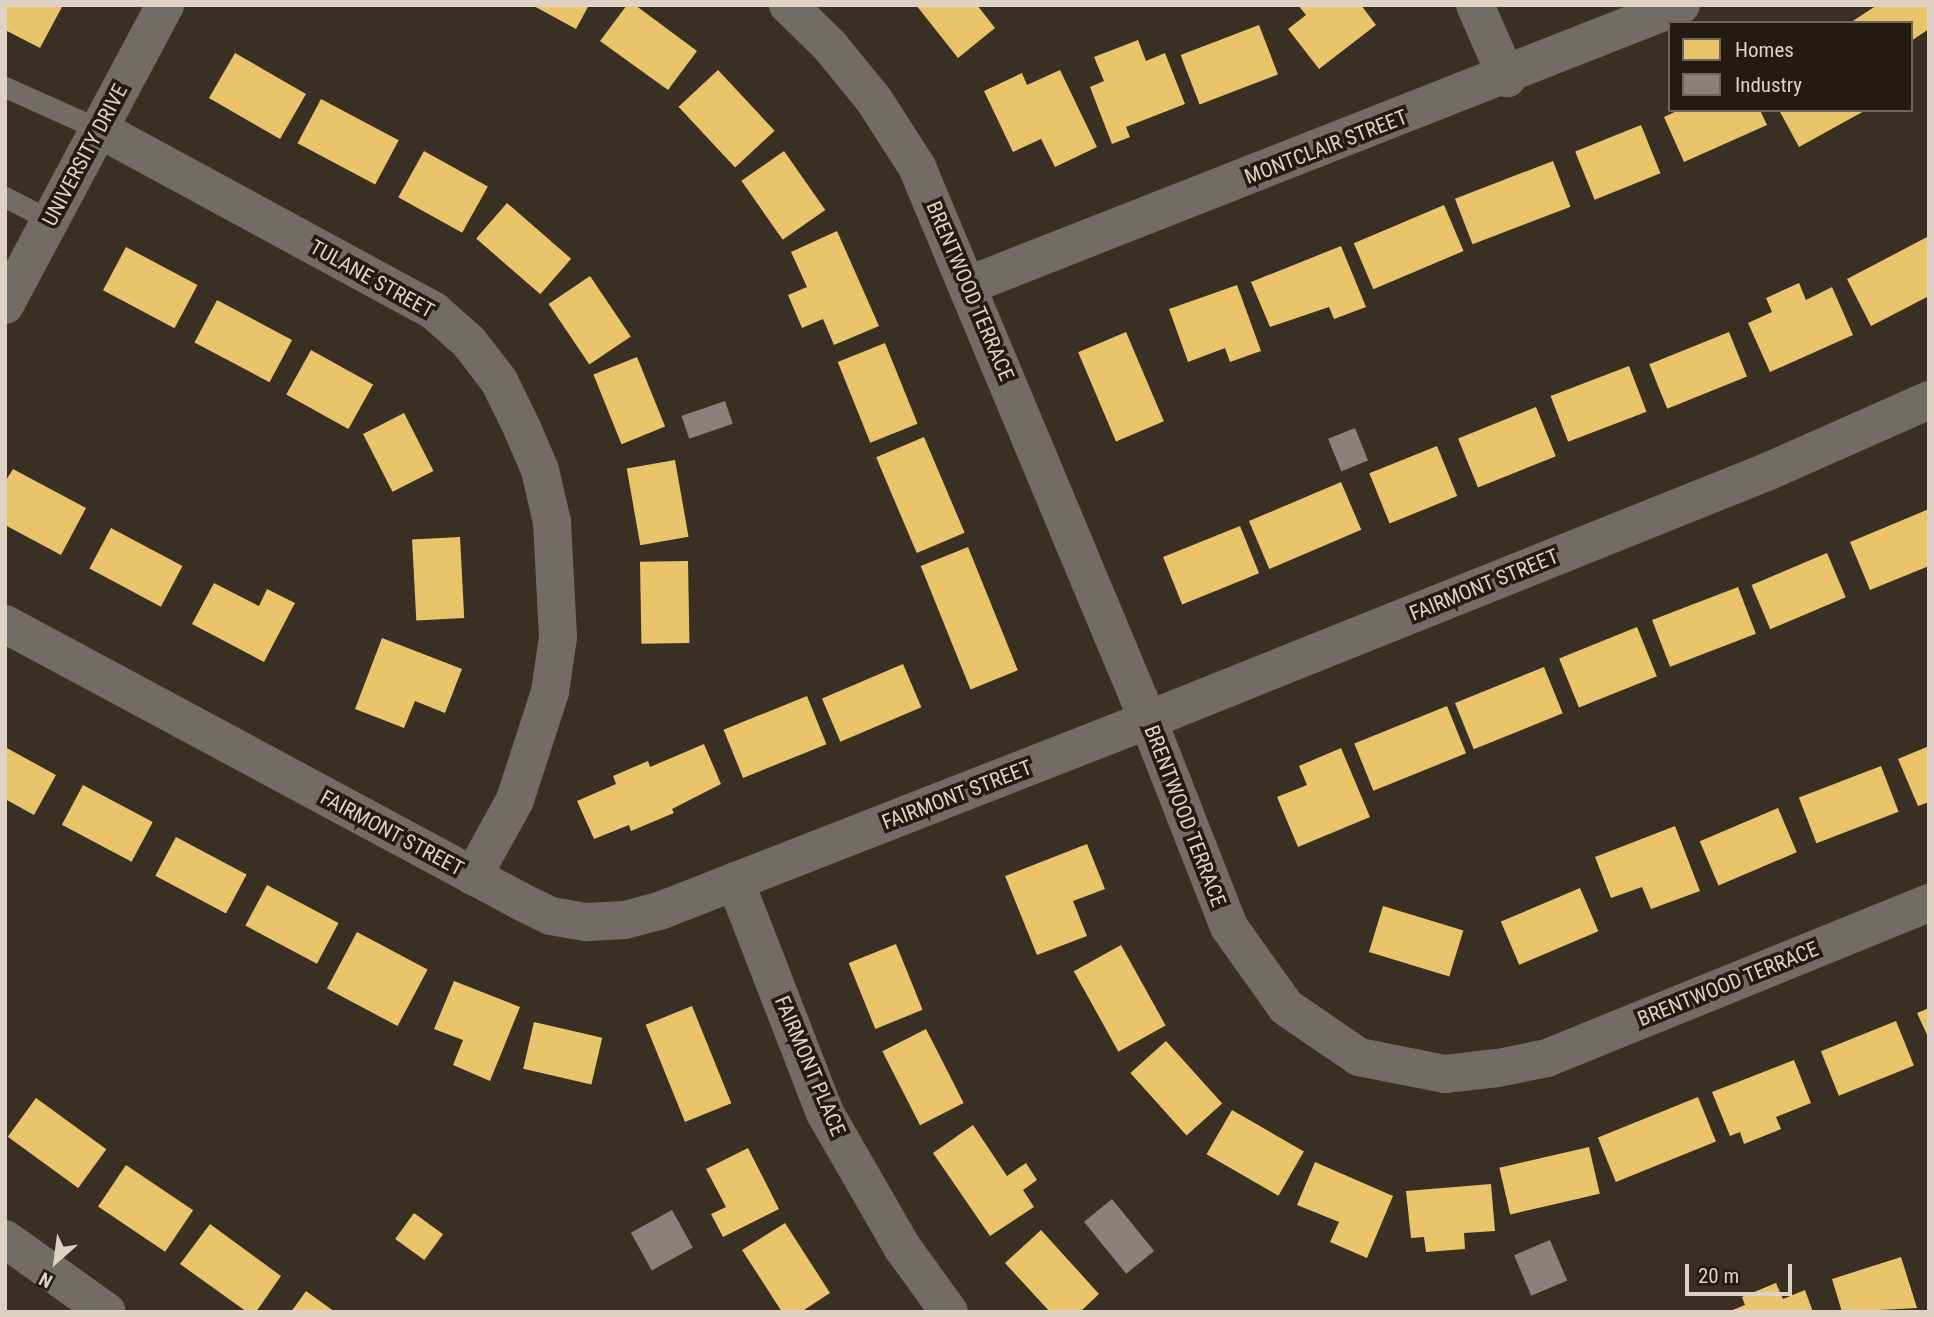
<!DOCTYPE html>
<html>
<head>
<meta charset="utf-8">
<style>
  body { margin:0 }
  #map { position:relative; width:1934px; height:1317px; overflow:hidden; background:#3a2f23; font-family:"Roboto Condensed",sans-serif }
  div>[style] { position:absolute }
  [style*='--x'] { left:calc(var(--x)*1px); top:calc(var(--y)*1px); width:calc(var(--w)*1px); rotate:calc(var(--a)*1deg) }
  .homes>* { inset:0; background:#e9c46a; transform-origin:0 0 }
  .industry>* { inset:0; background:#8a817c; transform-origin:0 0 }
  .service>* { height:21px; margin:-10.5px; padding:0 10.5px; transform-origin:10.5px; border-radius:10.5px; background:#716d66 }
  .minor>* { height:38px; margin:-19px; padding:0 19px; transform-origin:19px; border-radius:19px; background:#716d66 }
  span { translate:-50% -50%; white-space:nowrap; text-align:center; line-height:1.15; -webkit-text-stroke:7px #231a10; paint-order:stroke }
  .street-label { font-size:21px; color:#dfd2c5 }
  .frame { position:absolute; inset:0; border:7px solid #dfd2c5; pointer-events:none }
  .legend { position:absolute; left:1668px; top:21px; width:245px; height:91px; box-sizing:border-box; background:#231a10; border:2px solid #6e6458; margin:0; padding:9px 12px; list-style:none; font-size:21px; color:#dfd2c5 }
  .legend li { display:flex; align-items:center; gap:14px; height:35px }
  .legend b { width:35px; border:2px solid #6e6458 }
  .north { position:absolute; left:21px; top:1226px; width:70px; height:70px; -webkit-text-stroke:5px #231a10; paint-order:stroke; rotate:208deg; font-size:19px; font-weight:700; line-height:28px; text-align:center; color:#dfd2c5 }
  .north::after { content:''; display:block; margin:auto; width:24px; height:32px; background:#dfd2c5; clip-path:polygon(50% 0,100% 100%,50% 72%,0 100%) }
  .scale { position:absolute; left:1685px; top:1264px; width:107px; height:32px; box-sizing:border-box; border:4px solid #dfd2c5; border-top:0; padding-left:9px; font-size:21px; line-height:24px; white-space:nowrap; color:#dfd2c5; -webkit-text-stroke:5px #231a10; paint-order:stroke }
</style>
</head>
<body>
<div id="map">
  <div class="homes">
    <div style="clip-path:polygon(5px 5px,63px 5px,40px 48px,5px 30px)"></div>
    <div style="clip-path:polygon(532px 5px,589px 5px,576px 29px)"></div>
    <div style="clip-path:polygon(627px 5px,635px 5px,697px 51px,668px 90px,600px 41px)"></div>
    <div style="clip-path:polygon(916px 5px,977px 5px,995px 28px,958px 58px)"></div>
    <div style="clip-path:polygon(1298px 5px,1361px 5px,1376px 25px,1319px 69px,1288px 29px,1306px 15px)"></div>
    <div style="clip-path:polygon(1877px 5px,1929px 5px,1929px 29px,1911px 41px,1911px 23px,1850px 23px)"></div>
    <div style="left:1259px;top:25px;width:53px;height:84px;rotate:69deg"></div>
    <div style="clip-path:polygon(1138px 40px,1146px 61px,1165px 53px,1185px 104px,1126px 127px,1130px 137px,1112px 144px,1090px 87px,1104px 81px,1094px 57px)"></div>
    <div style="left:235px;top:53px;width:82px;height:52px;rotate:30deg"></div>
    <div style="left:718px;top:70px;width:83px;height:54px;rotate:47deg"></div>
    <div style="clip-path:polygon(1060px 70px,1097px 147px,1055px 167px,1041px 139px,1013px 152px,984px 91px,1022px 73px,1027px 85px)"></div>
    <div style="left:321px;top:99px;width:88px;height:50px;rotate:28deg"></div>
    <div style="clip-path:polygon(1679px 110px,1760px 110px,1767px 125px,1684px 162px,1664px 117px)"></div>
    <div style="clip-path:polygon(1779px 110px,1866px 110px,1799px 147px)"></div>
    <div style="left:1641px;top:125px;width:52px;height:71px;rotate:68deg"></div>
    <div style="left:424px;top:151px;width:73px;height:53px;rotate:29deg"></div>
    <div style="left:784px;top:151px;width:72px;height:52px;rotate:55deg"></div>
    <div style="left:1553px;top:161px;width:49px;height:105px;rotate:69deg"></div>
    <div style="left:507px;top:203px;width:85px;height:47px;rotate:41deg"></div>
    <div style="left:1444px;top:205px;width:50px;height:98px;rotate:67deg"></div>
    <div style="clip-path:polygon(837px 231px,879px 326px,834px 345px,823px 319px,802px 328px,788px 295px,807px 287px,791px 252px)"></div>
    <div style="clip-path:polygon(1929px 236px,1929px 296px,1871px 326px,1847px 279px)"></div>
    <div style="clip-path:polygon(1341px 246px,1366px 307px,1334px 319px,1329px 307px,1270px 327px,1251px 282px)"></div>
    <div style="left:126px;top:247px;width:81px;height:49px;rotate:28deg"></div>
    <div style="left:590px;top:276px;width:73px;height:50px;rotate:56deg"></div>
    <div style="clip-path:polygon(1799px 283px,1806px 300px,1832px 287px,1853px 335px,1770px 372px,1748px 323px,1772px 312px,1766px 298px)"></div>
    <div style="clip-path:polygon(1237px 285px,1261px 351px,1230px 362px,1225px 348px,1188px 362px,1169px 309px)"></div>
    <div style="left:217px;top:300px;width:85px;height:48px;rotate:28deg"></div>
    <div style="left:1126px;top:332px;width:97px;height:52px;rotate:67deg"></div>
    <div style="left:1729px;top:332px;width:48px;height:86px;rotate:68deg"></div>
    <div style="left:885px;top:343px;width:87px;height:51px;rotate:68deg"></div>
    <div style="left:311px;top:350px;width:71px;height:51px;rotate:29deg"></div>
    <div style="left:637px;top:357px;width:75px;height:47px;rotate:68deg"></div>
    <div style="left:1629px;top:366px;width:49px;height:84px;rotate:69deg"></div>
    <div style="left:1536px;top:407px;width:53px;height:84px;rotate:68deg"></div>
    <div style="left:404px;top:413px;width:65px;height:46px;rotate:63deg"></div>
    <div style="left:924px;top:437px;width:104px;height:52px;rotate:67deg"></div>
    <div style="left:1437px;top:446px;width:54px;height:73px;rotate:68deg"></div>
    <div style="left:675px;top:460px;width:78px;height:49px;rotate:80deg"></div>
    <div style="clip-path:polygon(13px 469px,86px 508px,61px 555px,5px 525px,5px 482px)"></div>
    <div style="left:1341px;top:482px;width:52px;height:100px;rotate:67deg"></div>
    <div style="clip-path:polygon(1929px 509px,1929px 566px,1870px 590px,1850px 542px)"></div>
    <div style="left:1240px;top:526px;width:51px;height:83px;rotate:68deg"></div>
    <div style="left:111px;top:528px;width:81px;height:46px;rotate:28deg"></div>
    <div style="left:460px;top:537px;width:81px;height:48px;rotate:87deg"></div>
    <div style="left:968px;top:547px;width:133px;height:51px;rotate:68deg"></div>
    <div style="left:1827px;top:553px;width:48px;height:82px;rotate:67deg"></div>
    <div style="left:688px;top:561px;width:82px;height:48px;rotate:89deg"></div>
    <div style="clip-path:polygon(214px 583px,259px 606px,267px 589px,295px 603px,264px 662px,192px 624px)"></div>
    <div style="left:1738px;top:587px;width:50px;height:92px;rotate:69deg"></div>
    <div style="left:1637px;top:627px;width:53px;height:84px;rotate:68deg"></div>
    <div style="clip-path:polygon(382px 638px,462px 669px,445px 713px,415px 701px,404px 728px,355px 709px)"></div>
    <div style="left:903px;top:664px;width:47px;height:88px;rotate:67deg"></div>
    <div style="left:1544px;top:667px;width:50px;height:96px;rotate:68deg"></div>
    <div style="left:807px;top:696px;width:52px;height:90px;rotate:68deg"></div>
    <div style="left:1447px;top:706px;width:51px;height:100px;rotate:68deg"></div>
    <div style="clip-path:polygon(704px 744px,721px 784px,672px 809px,674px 813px,631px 831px,629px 825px,594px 839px,577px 801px,616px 784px,613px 776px,648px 761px,650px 767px)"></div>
    <div style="clip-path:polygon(1929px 746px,1929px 802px,1918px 806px,1898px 759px)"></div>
    <div style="clip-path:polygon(5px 747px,56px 775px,34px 815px,5px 799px)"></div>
    <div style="clip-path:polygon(1341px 748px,1370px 817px,1298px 847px,1277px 797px,1307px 785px,1299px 766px)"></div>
    <div style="left:1881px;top:766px;width:49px;height:88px;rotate:69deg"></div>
    <div style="left:83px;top:785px;width:79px;height:45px;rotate:28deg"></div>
    <div style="left:1778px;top:808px;width:48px;height:85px;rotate:67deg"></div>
    <div style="clip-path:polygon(1675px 826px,1700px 891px,1651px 909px,1642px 887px,1611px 898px,1595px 857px)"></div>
    <div style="left:176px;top:837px;width:80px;height:44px;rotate:28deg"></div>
    <div style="clip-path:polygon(1087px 844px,1105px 889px,1073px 901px,1087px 936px,1037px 955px,1005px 876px)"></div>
    <div style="left:267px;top:885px;width:81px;height:46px;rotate:28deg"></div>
    <div style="left:1580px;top:888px;width:47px;height:86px;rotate:67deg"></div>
    <div style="left:1383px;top:906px;width:84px;height:48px;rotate:17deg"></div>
    <div style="left:357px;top:932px;width:80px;height:64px;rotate:28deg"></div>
    <div style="left:896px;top:944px;width:71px;height:51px;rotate:68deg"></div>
    <div style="left:1121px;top:945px;width:92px;height:54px;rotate:61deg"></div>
    <div style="clip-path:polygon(454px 981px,520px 1007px,490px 1081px,453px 1065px,463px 1040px,434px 1029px)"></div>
    <div style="left:692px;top:1006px;width:105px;height:50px;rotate:68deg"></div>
    <div style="clip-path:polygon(1929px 1008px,1929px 1039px,1917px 1013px)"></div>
    <div style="left:1896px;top:1021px;width:48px;height:81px;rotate:68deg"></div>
    <div style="left:534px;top:1022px;width:70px;height:48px;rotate:13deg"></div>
    <div style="left:926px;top:1029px;width:83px;height:49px;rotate:63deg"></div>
    <div style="left:1166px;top:1041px;width:84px;height:48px;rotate:48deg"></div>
    <div style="clip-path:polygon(1794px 1060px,1811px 1103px,1776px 1117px,1781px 1129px,1744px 1144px,1740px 1132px,1730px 1136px,1712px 1092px)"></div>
    <div style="left:1698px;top:1097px;width:48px;height:108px;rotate:68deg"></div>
    <div style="left:36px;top:1098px;width:87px;height:48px;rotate:36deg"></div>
    <div style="left:1232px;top:1110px;width:83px;height:51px;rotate:30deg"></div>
    <div style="clip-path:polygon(973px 1125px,1007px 1176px,1026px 1163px,1037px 1180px,1023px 1190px,1034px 1207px,990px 1236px,933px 1153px)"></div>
    <div style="left:1589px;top:1147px;width:48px;height:92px;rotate:77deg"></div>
    <div style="clip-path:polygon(748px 1148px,779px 1209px,723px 1237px,711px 1214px,726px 1207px,706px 1169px)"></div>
    <div style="clip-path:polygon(1315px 1162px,1393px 1196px,1367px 1258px,1330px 1242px,1339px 1222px,1297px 1205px)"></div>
    <div style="left:126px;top:1165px;width:81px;height:50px;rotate:34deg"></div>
    <div style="clip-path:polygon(1491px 1184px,1495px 1231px,1464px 1233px,1465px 1249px,1426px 1252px,1424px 1237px,1411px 1238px,1406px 1191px)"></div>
    <div style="left:414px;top:1213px;width:36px;height:32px;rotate:36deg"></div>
    <div style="clip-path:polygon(785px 1223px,830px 1293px,801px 1312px,782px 1312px,742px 1250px)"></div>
    <div style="clip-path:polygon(210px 1224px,281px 1276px,256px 1312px,247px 1312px,180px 1264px)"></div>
    <div style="clip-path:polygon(1041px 1230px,1099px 1294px,1080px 1312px,1050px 1312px,1005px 1263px)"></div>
    <div style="clip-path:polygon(1901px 1257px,1917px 1308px,1842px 1312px,1832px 1279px)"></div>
    <div style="clip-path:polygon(1776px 1283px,1783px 1299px,1805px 1290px,1813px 1312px,1728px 1312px,1745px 1305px,1742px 1297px)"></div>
    <div style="clip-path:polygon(306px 1291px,335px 1312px,291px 1312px)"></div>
  </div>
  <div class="industry">
    <div style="left:725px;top:401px;width:24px;height:46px;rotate:71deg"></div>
    <div style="left:1355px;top:428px;width:35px;height:29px;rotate:68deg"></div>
    <div style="left:1112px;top:1199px;width:67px;height:36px;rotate:51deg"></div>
    <div style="left:672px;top:1210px;width:43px;height:47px;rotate:61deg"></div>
    <div style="left:1550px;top:1240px;width:44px;height:39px;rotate:67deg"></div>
  </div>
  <div class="service">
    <div style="--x:5;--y:87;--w:103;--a:24.1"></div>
    <div style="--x:5;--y:197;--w:51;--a:27.1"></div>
  </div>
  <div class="minor">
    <div style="--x:788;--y:5;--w:59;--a:44.3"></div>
    <div style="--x:830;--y:46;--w:70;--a:50.8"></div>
    <div style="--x:874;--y:100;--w:80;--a:57.3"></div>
    <div style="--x:917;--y:167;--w:599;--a:67.33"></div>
    <div style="--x:1148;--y:720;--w:222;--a:68.6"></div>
    <div style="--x:1229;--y:927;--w:98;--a:54.5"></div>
    <div style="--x:1286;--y:1007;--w:88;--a:34.4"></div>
    <div style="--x:1359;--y:1057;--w:88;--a:11.2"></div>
    <div style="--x:1445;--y:1074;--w:53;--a:-6.5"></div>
    <div style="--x:1498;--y:1068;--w:50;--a:-11.5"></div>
    <div style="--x:1547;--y:1058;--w:412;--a:-22.1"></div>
    <div style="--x:1475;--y:5;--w:80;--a:66.3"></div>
    <div style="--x:99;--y:129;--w:381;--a:28.5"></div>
    <div style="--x:434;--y:311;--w:47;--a:41.5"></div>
    <div style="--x:469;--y:342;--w:49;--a:52.4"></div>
    <div style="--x:499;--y:381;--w:52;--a:63.9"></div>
    <div style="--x:522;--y:428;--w:46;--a:66.8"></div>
    <div style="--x:540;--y:470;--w:53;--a:77"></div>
    <div style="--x:552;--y:522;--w:115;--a:87"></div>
    <div style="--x:558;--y:637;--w:56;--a:98.3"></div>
    <div style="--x:550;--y:692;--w:114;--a:108"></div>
    <div style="--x:515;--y:800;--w:87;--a:118.9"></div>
    <div style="--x:969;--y:285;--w:765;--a:-21.47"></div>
    <div style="--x:5;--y:305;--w:340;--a:-61.9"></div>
    <div style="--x:5;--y:624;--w:589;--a:28.26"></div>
    <div style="--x:524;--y:903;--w:30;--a:26"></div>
    <div style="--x:551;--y:916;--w:36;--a:10"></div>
    <div style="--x:586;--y:922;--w:39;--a:-3"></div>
    <div style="--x:625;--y:920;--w:38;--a:-15"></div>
    <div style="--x:662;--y:910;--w:522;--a:-21.35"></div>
    <div style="--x:1148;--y:720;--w:669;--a:-21.85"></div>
    <div style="--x:1769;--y:471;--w:175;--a:-23.9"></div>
    <div style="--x:735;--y:881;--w:249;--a:68.8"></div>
    <div style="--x:825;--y:1113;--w:155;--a:60.1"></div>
    <div style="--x:902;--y:1247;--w:80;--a:54.1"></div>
    <div style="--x:5;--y:1239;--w:125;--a:35.6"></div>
  </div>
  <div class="street-label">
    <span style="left:1326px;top:147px;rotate:-21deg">MONTCLAIR STREET</span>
    <span style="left:85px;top:155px;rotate:-62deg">UNIVERSITY DRIVE</span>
    <span style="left:372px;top:279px;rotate:29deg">TULANE STREET</span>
    <span style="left:970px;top:291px;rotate:67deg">BRENTWOOD TERRACE</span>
    <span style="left:1484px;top:585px;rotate:-22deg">FAIRMONT STREET</span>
    <span style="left:957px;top:795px;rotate:-21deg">FAIRMONT STREET</span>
    <span style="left:1185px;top:816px;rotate:69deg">BRENTWOOD TERRACE</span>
    <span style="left:392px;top:833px;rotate:28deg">FAIRMONT STREET</span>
    <span style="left:1728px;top:984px;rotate:-22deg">BRENTWOOD TERRACE</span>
    <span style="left:810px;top:1066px;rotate:67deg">FAIRMONT PLACE</span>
  </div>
  <div class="frame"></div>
  <ul class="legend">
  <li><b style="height:19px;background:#e9c46a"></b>Homes</li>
  <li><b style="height:19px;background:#8a817c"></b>Industry</li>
  </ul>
  <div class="north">N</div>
  <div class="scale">20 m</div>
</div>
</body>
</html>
